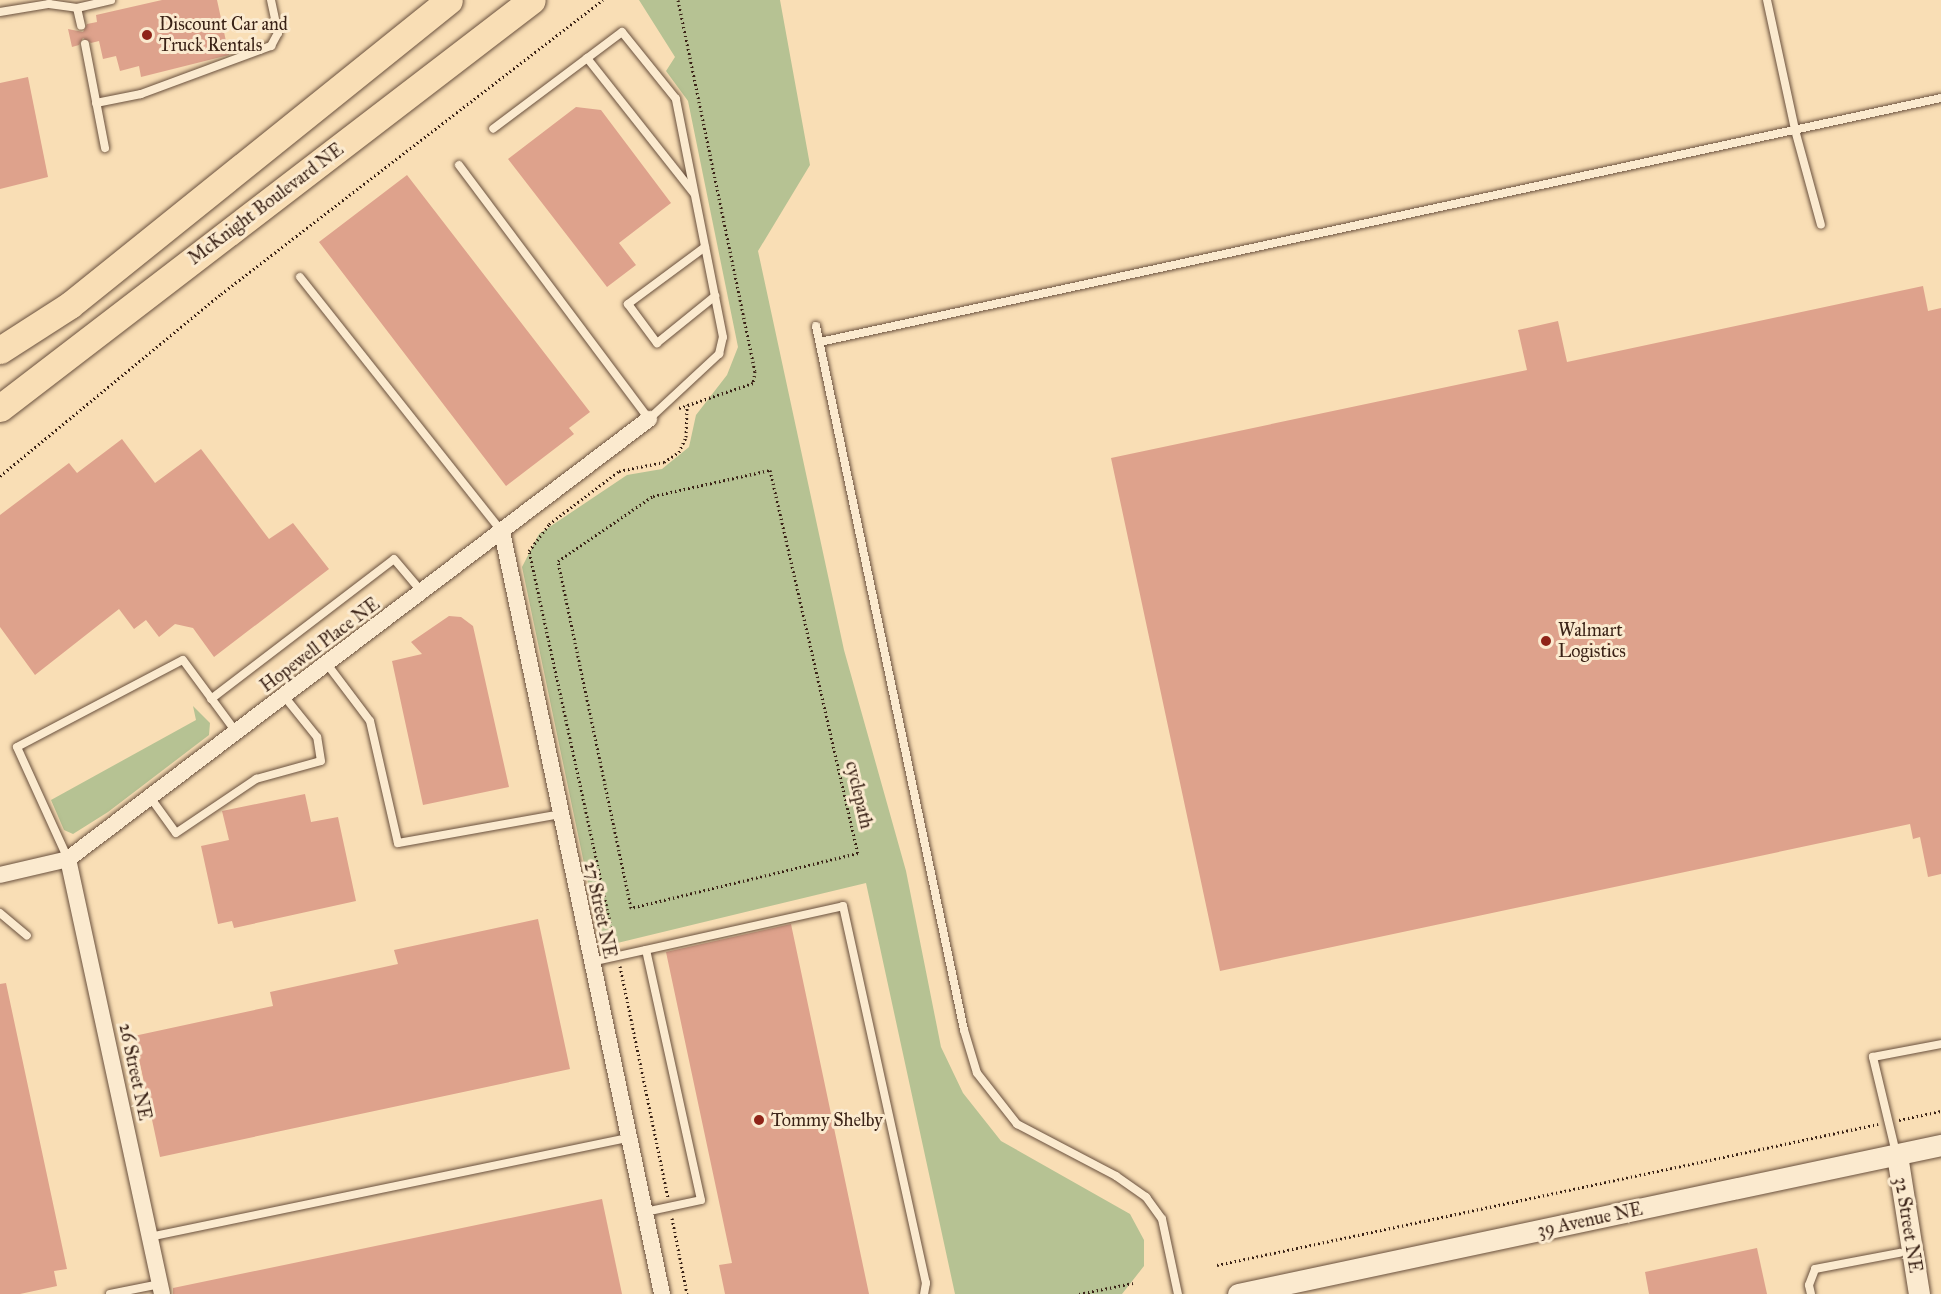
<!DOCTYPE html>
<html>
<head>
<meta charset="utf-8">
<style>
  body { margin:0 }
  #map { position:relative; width:1941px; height:1294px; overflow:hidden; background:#f9deb5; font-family:"IM FELL Great Primer",serif }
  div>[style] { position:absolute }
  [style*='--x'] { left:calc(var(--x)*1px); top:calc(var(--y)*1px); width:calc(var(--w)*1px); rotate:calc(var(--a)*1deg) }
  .green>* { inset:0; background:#b6c293 }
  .building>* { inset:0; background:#dea28c }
  .path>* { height:3px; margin-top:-1.5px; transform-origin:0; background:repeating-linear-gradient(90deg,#3a2216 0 1.5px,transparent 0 4.5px) }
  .roads { filter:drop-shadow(0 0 2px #6a513e) drop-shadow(0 0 2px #6a513e) }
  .service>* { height:8px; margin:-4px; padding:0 4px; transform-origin:4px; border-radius:4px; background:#fbeacf }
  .minor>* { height:16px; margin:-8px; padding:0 8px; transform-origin:8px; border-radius:8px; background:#fbeacf }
  .tertiary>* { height:21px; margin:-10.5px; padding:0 10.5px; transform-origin:10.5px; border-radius:10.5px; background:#fbeacf }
  .primary>* { height:27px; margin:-13.5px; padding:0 13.5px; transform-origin:13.5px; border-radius:13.5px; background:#f9deb5 }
  .dots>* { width:16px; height:16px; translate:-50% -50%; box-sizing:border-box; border:3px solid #fbeacf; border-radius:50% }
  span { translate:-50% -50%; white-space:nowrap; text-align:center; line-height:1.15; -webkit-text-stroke:6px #fbeacf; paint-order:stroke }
  .poi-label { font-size:18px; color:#3a2216 }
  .left { translate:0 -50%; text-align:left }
  .street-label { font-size:18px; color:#3a2216 }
</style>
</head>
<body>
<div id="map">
  <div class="green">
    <div style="clip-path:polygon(639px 0,780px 0,810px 165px,758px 251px,844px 650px,906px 871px,941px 1047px,963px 1093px,1001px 1141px,1130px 1214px,1144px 1240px,1144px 1266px,1122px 1294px,955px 1294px,866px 883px,609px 945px,600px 940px,522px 567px,539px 534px,627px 475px,662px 469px,689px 447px,696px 415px,727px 375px,738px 347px,688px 101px,666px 71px,675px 57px)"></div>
    <div style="clip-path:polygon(193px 706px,210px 723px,209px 735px,108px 812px,73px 834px,64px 830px,51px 800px,196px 720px)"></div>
  </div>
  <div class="building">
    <div style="clip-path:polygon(162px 0,217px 0,229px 55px,141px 77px,139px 66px,120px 71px,116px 56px,103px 59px,99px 41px,91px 43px,83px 38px,79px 45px,72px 47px,68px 29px,83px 32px,87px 24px,97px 22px,96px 15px)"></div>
    <div style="clip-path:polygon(28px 77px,48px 177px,0 189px,0 83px)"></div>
    <div style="clip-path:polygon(576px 107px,601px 110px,671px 203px,619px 243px,636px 265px,607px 287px,508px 159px)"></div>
    <div style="clip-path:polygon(407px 175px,590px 412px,569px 428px,574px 434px,506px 486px,319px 242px)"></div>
    <div style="clip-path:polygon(1923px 286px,1928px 311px,1941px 308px,1941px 874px,1928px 877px,1920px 837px,1913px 839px,1910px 824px,1220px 971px,1111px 458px,1527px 370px,1518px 330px,1558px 321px,1567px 362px)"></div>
    <div style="clip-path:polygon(122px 439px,155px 483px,201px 449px,269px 539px,293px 523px,329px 569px,214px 657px,193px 628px,175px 624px,159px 637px,146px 620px,134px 629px,119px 609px,35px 675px,0 627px,0 515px,69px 463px,77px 473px)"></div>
    <div style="clip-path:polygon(449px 616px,461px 617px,473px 626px,509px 787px,423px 805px,392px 661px,422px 654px,411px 642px)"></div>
    <div style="clip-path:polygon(305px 794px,311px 822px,338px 817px,356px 901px,234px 928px,232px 921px,218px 924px,201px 846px,229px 840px,222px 811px)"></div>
    <div style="clip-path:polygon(538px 919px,570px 1069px,160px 1157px,134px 1036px,273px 1006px,270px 992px,398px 964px,394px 950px)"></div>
    <div style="clip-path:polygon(791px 924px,869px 1294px,725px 1294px,719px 1265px,732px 1263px,666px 952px)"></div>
    <div style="clip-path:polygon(6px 983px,67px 1269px,54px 1271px,57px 1286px,20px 1294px,0 1294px,0 984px)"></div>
    <div style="clip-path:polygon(602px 1199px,622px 1294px,173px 1294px,173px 1288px)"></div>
    <div style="clip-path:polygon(1757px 1248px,1767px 1294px,1649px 1294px,1645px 1272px)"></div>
  </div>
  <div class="path">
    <div style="--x:678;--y:0;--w:379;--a:78.3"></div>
    <div style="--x:755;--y:371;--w:12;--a:99"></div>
    <div style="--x:753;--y:383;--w:78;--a:161.3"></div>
    <div style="--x:770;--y:470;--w:393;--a:77.1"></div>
    <div style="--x:858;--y:853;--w:234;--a:166.4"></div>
    <div style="--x:631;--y:908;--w:355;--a:-101.9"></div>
    <div style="--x:558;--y:561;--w:115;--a:-34.4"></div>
    <div style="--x:653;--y:496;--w:120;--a:-12.5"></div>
    <div style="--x:0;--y:476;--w:286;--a:-39.5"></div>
    <div style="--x:221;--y:294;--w:482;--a:-37.6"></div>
    <div style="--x:615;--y:945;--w:403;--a:-102.3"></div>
    <div style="--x:529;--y:551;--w:34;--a:-53"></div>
    <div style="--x:549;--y:524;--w:88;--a:-37.1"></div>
    <div style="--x:619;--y:471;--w:46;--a:-11.3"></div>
    <div style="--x:664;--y:462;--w:18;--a:-34"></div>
    <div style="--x:679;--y:452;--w:17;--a:-65"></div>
    <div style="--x:686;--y:437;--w:32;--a:-88"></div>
    <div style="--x:620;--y:966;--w:236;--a:78.3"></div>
    <div style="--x:1899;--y:1120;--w:43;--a:-12.1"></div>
    <div style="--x:672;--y:1218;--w:77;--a:78.8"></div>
    <div style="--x:1217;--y:1265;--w:676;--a:-12.04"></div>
    <div style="--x:1079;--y:1294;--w:55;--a:-11.5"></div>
  </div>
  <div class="roads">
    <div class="service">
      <div style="--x:1767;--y:0;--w:133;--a:77.8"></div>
      <div style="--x:1795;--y:130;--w:98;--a:74.7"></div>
      <div style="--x:77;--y:8;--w:18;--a:77"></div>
      <div style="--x:0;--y:12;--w:50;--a:-9.3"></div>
      <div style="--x:49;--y:4;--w:28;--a:8"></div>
      <div style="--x:77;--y:8;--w:35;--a:-13"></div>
      <div style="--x:85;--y:44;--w:106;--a:79.1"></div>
      <div style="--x:587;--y:58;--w:171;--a:51.7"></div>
      <div style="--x:96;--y:103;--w:46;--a:-11.3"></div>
      <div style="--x:141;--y:94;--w:139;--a:-20.3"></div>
      <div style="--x:271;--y:46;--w:15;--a:-62"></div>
      <div style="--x:278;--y:33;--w:34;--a:-102"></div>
      <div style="--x:459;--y:165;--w:317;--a:53.2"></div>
      <div style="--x:649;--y:419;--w:96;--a:-42.9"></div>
      <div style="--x:719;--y:354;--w:17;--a:-77"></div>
      <div style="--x:723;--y:337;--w:243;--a:-101.2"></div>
      <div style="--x:676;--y:99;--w:86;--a:-128.9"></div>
      <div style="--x:622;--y:32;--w:161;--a:143.1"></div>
      <div style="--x:705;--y:247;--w:96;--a:143.5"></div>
      <div style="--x:628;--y:304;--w:49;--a:53.4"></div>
      <div style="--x:657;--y:343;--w:75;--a:-39"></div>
      <div style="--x:300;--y:277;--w:325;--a:51.6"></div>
      <div style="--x:816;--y:326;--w:719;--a:78.13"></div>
      <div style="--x:964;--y:1030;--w:45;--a:73.2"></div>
      <div style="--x:977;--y:1073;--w:65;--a:51.9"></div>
      <div style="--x:1017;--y:1124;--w:112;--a:27.7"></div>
      <div style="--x:1116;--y:1176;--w:37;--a:35"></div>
      <div style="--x:1146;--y:1197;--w:27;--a:54"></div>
      <div style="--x:1162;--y:1219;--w:77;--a:78"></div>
      <div style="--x:820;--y:342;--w:1147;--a:-12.28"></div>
      <div style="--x:327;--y:664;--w:71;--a:53"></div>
      <div style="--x:370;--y:721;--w:125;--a:77.1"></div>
      <div style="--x:398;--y:843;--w:165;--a:-10.1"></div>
      <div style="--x:211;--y:699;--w:230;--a:-37.4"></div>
      <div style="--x:394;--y:559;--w:43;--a:49.7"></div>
      <div style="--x:150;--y:797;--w:44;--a:54.2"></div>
      <div style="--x:176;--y:833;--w:97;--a:-34"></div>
      <div style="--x:256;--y:779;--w:67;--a:-15.5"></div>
      <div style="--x:321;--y:761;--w:24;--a:-99"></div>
      <div style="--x:317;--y:737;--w:53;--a:-128.8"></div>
      <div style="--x:68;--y:859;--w:123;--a:-114.5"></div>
      <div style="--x:17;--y:747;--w:187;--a:-27.7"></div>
      <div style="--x:183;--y:660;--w:89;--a:53.6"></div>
      <div style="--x:0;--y:913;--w:35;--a:40"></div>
      <div style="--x:591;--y:962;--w:258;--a:-12.5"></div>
      <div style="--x:843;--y:906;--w:386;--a:77.6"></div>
      <div style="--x:926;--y:1283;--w:11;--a:100"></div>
      <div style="--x:1896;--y:1153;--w:99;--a:-103.5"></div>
      <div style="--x:1873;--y:1057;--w:69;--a:-10.8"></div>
      <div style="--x:645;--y:1212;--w:57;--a:-12.1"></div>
      <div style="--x:701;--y:1200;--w:256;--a:-102.4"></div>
      <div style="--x:149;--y:1237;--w:490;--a:-11.7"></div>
      <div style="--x:110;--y:1294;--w:51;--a:-11.3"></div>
      <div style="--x:1811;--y:1294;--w:9;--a:-103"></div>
      <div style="--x:1809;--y:1285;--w:17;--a:-69"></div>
      <div style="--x:1815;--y:1269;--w:86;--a:-10.8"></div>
    </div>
    <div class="minor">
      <div style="--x:502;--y:532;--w:779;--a:78.14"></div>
      <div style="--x:68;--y:859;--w:445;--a:77.8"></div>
      <div style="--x:0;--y:875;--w:70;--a:-13.2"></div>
      <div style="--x:68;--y:859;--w:729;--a:-37.14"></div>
    </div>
    <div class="tertiary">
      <div style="--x:1897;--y:1155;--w:141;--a:81"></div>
      <div style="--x:1238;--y:1294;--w:719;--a:-11.97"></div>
    </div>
    <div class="primary">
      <div style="--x:0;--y:350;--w:83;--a:-32.7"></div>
      <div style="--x:70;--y:305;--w:486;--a:-38.8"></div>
      <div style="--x:0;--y:408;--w:670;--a:-37.49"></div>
    </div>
  </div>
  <div class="dots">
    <div style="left:147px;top:35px;background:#8f2418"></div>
    <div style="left:1546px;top:641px;background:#8f2418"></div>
    <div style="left:759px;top:1120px;background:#8f2418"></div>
  </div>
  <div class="poi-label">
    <span class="left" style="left:159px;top:35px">Discount Car and<br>Truck Rentals</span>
    <span class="left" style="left:1558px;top:641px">Walmart<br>Logistics</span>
    <span class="left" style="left:771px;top:1120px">Tommy Shelby</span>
  </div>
  <div class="street-label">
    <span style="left:266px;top:204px;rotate:-37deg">McKnight Boulevard NE</span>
    <span style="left:320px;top:645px;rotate:-37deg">Hopewell Place NE</span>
    <span style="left:859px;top:795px;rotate:77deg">cyclepath</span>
    <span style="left:600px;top:910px;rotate:78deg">27 Street NE</span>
    <span style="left:135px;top:1072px;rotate:78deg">26 Street NE</span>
    <span style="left:1590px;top:1220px;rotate:-12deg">39 Avenue NE</span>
    <span style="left:1908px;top:1225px;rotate:81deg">32 Street NE</span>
  </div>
</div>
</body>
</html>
